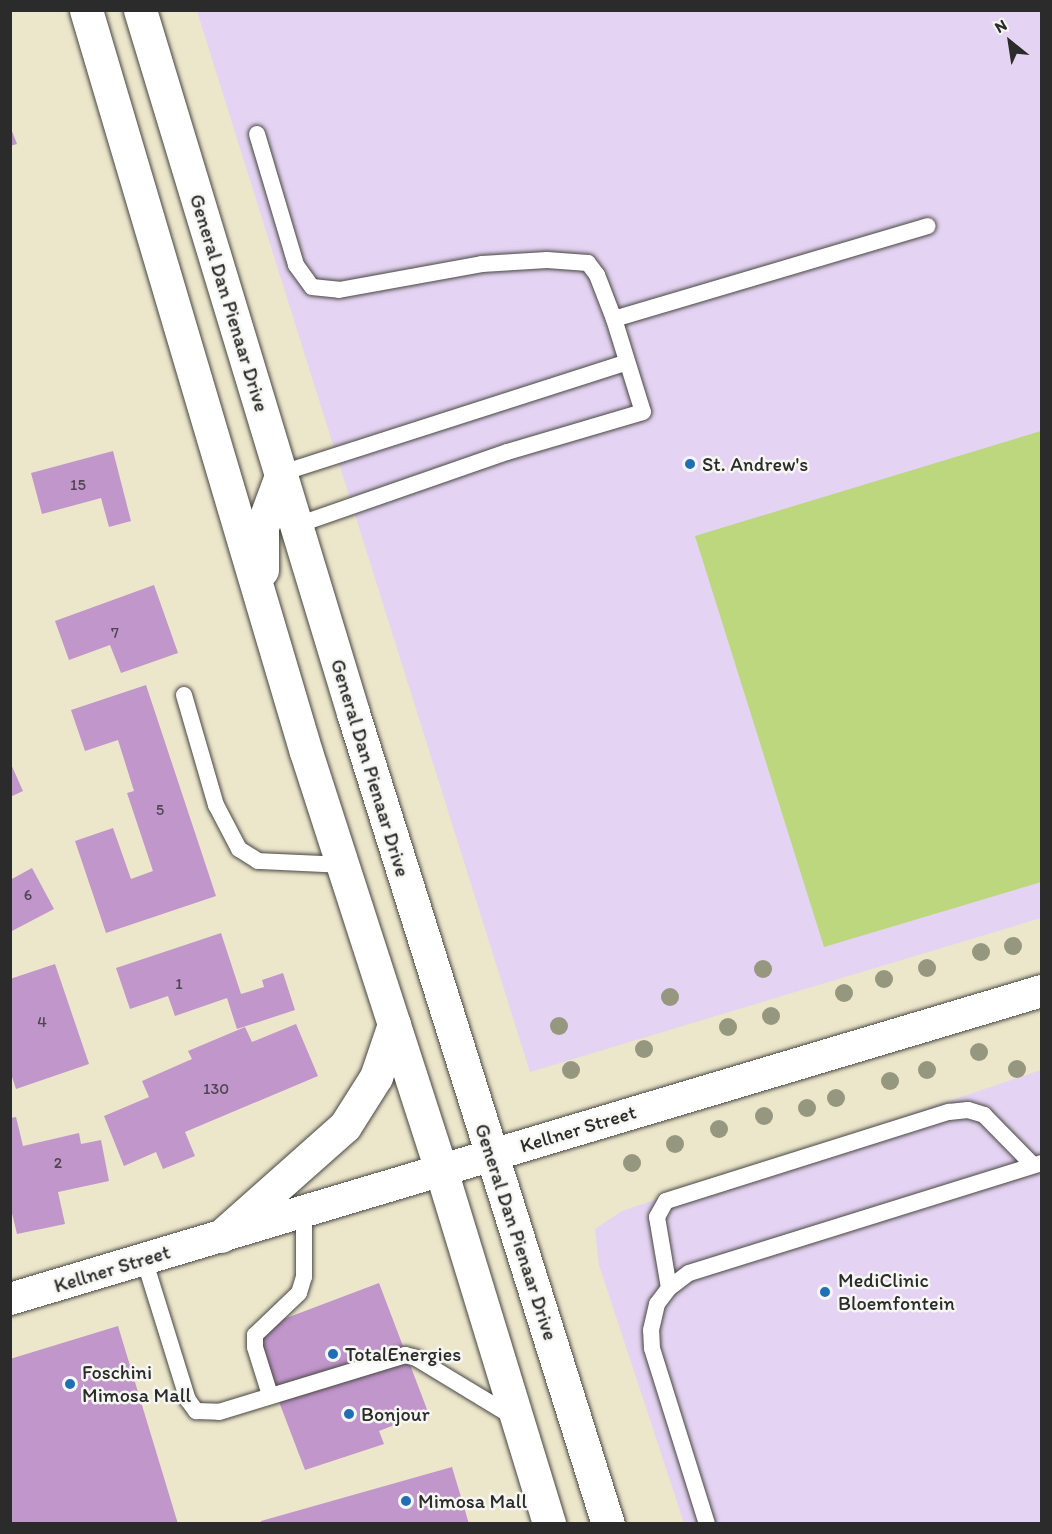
<!DOCTYPE html>
<html>
<head>
<meta charset="utf-8">
<style>
  body { margin:0 }
  #map { position:relative; width:1052px; height:1534px; overflow:hidden; background:#ece6cb; font-family:Itim,sans-serif }
  div>[style] { position:absolute }
  [style*='--x'] { left:calc(var(--x)*1px); top:calc(var(--y)*1px); width:calc(var(--w)*1px); rotate:calc(var(--a)*1deg) }
  .built>* { inset:0; background:#e4d3f2 }
  .green>* { inset:0; background:#bcd77d }
  .building>* { inset:0; background:#c196cb }
  .roads { filter:drop-shadow(0 0 2px #484743) drop-shadow(0 0 2px #484743) }
  .service>* { height:16px; margin:-8px; padding:0 8px; transform-origin:8px; border-radius:8px; background:#fff }
  .minor>* { height:32px; margin:-16px; padding:0 16px; transform-origin:16px; border-radius:16px; background:#fff }
  .tertiary>* { height:33px; margin:-16.5px; padding:0 16.5px; transform-origin:16.5px; border-radius:16.5px; background:#fff }
  .trees>* { width:18px; height:18px; margin:-9px; border-radius:50%; background:#96977f }
  .dots>* { width:16px; height:16px; translate:-50% -50%; box-sizing:border-box; border:3px solid #f6f6f2; border-radius:50% }
  span { translate:-50% -50%; white-space:nowrap; text-align:center; line-height:1.15; -webkit-text-stroke:5px #f6f6f2; paint-order:stroke }
  .number-label { font-size:16px; color:#504653 }
  .number-label span { -webkit-text-stroke-width:0 }
  .street-label { font-size:20px; color:#2b2b2b }
  .poi-label { font-size:20px; color:#2b2b2b }
  .left { translate:0 -50%; text-align:left }
  .frame { position:absolute; inset:0; border:12px solid #2b2b2b; pointer-events:none }
  .north { position:absolute; left:980px; top:12px; width:60px; height:60px; -webkit-text-stroke:4px #f6f6f2; paint-order:stroke; rotate:330deg; font-size:16px; font-weight:700; line-height:24px; text-align:center; color:#2b2b2b }
  .north::after { content:''; display:block; margin:auto; width:21px; height:27px; background:#2b2b2b; clip-path:polygon(50% 0,100% 100%,50% 72%,0 100%) }
</style>
</head>
<body>
<div id="map">
  <div class="built">
    <div style="clip-path:polygon(197px 11px,1041px 11px,1041px 918px,530px 1072px)"></div>
    <div style="clip-path:polygon(1041px 1070px,1041px 1523px,684px 1523px,599px 1265px,595px 1229px,622px 1211px)"></div>
  </div>
  <div class="green">
    <div style="clip-path:polygon(1041px 431px,1041px 882px,824px 947px,695px 536px)"></div>
  </div>
  <div class="building">
    <div style="clip-path:polygon(10px 126px,17px 144px,10px 146px)"></div>
    <div style="clip-path:polygon(113px 451px,131px 521px,109px 527px,101px 498px,42px 514px,31px 473px)"></div>
    <div style="clip-path:polygon(154px 585px,178px 653px,121px 673px,110px 645px,69px 660px,55px 621px)"></div>
    <div style="clip-path:polygon(146px 685px,216px 896px,106px 933px,75px 841px,113px 828px,131px 879px,153px 871px,127px 793px,134px 791px,118px 740px,85px 751px,71px 710px)"></div>
    <div style="clip-path:polygon(10px 762px,23px 791px,10px 797px)"></div>
    <div style="clip-path:polygon(32px 868px,54px 909px,10px 932px,10px 880px)"></div>
    <div style="clip-path:polygon(221px 933px,241px 994px,264px 987px,262px 980px,283px 973px,295px 1010px,237px 1029px,227px 998px,175px 1016px,168px 996px,130px 1009px,116px 968px)"></div>
    <div style="clip-path:polygon(55px 964px,89px 1064px,16px 1089px,10px 1071px,10px 979px)"></div>
    <div style="clip-path:polygon(296px 1024px,318px 1076px,185px 1132px,195px 1156px,163px 1169px,156px 1152px,124px 1166px,104px 1116px,149px 1097px,142px 1081px,192px 1059px,188px 1051px,245px 1027px,252px 1042px)"></div>
    <div style="clip-path:polygon(16px 1117px,23px 1146px,79px 1133px,81px 1144px,101px 1140px,109px 1181px,58px 1192px,65px 1224px,17px 1234px,10px 1205px,10px 1118px)"></div>
    <div style="clip-path:polygon(379px 1283px,428px 1412px,379px 1431px,384px 1444px,305px 1470px,252px 1331px)"></div>
    <div style="clip-path:polygon(118px 1326px,178px 1524px,10px 1524px,10px 1359px)"></div>
    <div style="clip-path:polygon(452px 1467px,469px 1524px,260px 1524px,261px 1521px)"></div>
  </div>
  <div class="roads">
    <div class="service">
      <div style="--x:257;--y:134;--w:137;--a:73.4"></div>
      <div style="--x:296;--y:265;--w:27;--a:54"></div>
      <div style="--x:312;--y:287;--w:27;--a:6"></div>
      <div style="--x:339;--y:290;--w:145;--a:-10.3"></div>
      <div style="--x:482;--y:264;--w:65;--a:-3.5"></div>
      <div style="--x:547;--y:260;--w:41;--a:4.2"></div>
      <div style="--x:588;--y:263;--w:15;--a:53"></div>
      <div style="--x:597;--y:275;--w:47;--a:68.9"></div>
      <div style="--x:614;--y:319;--w:97;--a:72.7"></div>
      <div style="--x:643;--y:412;--w:142;--a:163.6"></div>
      <div style="--x:507;--y:452;--w:222;--a:160.8"></div>
      <div style="--x:614;--y:319;--w:327;--a:-16.5"></div>
      <div style="--x:282;--y:473;--w:362;--a:-17.8"></div>
      <div style="--x:184;--y:695;--w:115;--a:73.8"></div>
      <div style="--x:216;--y:805;--w:50;--a:62.4"></div>
      <div style="--x:239;--y:849;--w:22;--a:32"></div>
      <div style="--x:258;--y:861;--w:84;--a:2.7"></div>
      <div style="--x:144;--y:1259;--w:148;--a:72.7"></div>
      <div style="--x:188;--y:1400;--w:14;--a:54"></div>
      <div style="--x:196;--y:1411;--w:23;--a:2"></div>
      <div style="--x:219;--y:1412;--w:195;--a:-17"></div>
      <div style="--x:405;--y:1355;--w:11;--a:15"></div>
      <div style="--x:416;--y:1358;--w:116;--a:31.2"></div>
      <div style="--x:669;--y:1288;--w:72;--a:-99.6"></div>
      <div style="--x:657;--y:1217;--w:18;--a:-61"></div>
      <div style="--x:666;--y:1201;--w:297;--a:-17.5"></div>
      <div style="--x:949;--y:1112;--w:19;--a:-6"></div>
      <div style="--x:968;--y:1110;--w:17;--a:17"></div>
      <div style="--x:984;--y:1115;--w:70;--a:45.6"></div>
      <div style="--x:270;--y:1395;--w:50;--a:-107.4"></div>
      <div style="--x:255;--y:1347;--w:12;--a:-90"></div>
      <div style="--x:255;--y:1335;--w:61;--a:-43.7"></div>
      <div style="--x:299;--y:1293;--w:17;--a:-73"></div>
      <div style="--x:304;--y:1277;--w:66;--a:-90"></div>
      <div style="--x:707;--y:1524;--w:184;--a:-107.4"></div>
      <div style="--x:652;--y:1348;--w:18;--a:-93"></div>
      <div style="--x:651;--y:1330;--w:27;--a:-77"></div>
      <div style="--x:657;--y:1304;--w:20;--a:-53"></div>
      <div style="--x:669;--y:1288;--w:25;--a:-37"></div>
      <div style="--x:689;--y:1273;--w:370;--a:-17.3"></div>
    </div>
    <div class="minor">
      <div style="--x:10;--y:1299;--w:1077;--a:-16.62"></div>
    </div>
    <div class="tertiary">
      <div style="--x:86;--y:10;--w:774;--a:73.49"></div>
      <div style="--x:306;--y:752;--w:439;--a:72.1"></div>
      <div style="--x:441;--y:1170;--w:370;--a:73"></div>
      <div style="--x:140;--y:10;--w:735;--a:73.14"></div>
      <div style="--x:353;--y:713;--w:850;--a:72.55"></div>
      <div style="--x:262;--y:570;--w:43;--a:-90"></div>
      <div style="--x:262;--y:527;--w:58;--a:-69.7"></div>
      <div style="--x:221;--y:1236;--w:166;--a:-41.6"></div>
      <div style="--x:345;--y:1126;--w:58;--a:-57.7"></div>
      <div style="--x:376;--y:1077;--w:56;--a:-71.2"></div>
    </div>
  </div>
  <div class="trees">
    <div style="left:1013px;top:946px"></div>
    <div style="left:981px;top:952px"></div>
    <div style="left:927px;top:968px"></div>
    <div style="left:763px;top:969px"></div>
    <div style="left:884px;top:979px"></div>
    <div style="left:844px;top:993px"></div>
    <div style="left:670px;top:997px"></div>
    <div style="left:771px;top:1016px"></div>
    <div style="left:559px;top:1026px"></div>
    <div style="left:728px;top:1027px"></div>
    <div style="left:644px;top:1049px"></div>
    <div style="left:979px;top:1052px"></div>
    <div style="left:1017px;top:1069px"></div>
    <div style="left:571px;top:1070px"></div>
    <div style="left:927px;top:1070px"></div>
    <div style="left:890px;top:1081px"></div>
    <div style="left:836px;top:1098px"></div>
    <div style="left:807px;top:1108px"></div>
    <div style="left:764px;top:1116px"></div>
    <div style="left:719px;top:1129px"></div>
    <div style="left:675px;top:1144px"></div>
    <div style="left:632px;top:1163px"></div>
  </div>
  <div class="dots">
    <div style="left:690px;top:464px;background:#1f6fb2"></div>
    <div style="left:825px;top:1292px;background:#1f6fb2"></div>
    <div style="left:333px;top:1354px;background:#1f6fb2"></div>
    <div style="left:70px;top:1384px;background:#1f6fb2"></div>
    <div style="left:349px;top:1414px;background:#1f6fb2"></div>
    <div style="left:406px;top:1501px;background:#1f6fb2"></div>
  </div>
  <div class="number-label">
    <span style="left:78px;top:485px">15</span>
    <span style="left:115px;top:633px">7</span>
    <span style="left:160px;top:810px">5</span>
    <span style="left:28px;top:895px">6</span>
    <span style="left:179px;top:984px">1</span>
    <span style="left:42px;top:1022px">4</span>
    <span style="left:216px;top:1089px">130</span>
    <span style="left:58px;top:1163px">2</span>
  </div>
  <div class="street-label">
    <span style="left:229px;top:303px;rotate:73deg">General Dan Pienaar Drive</span>
    <span style="left:370px;top:768px;rotate:73deg">General Dan Pienaar Drive</span>
    <span style="left:578px;top:1129px;rotate:-17deg">Kellner Street</span>
    <span style="left:516px;top:1232px;rotate:72deg">General Dan Pienaar Drive</span>
    <span style="left:112px;top:1269px;rotate:-17deg">Kellner Street</span>
  </div>
  <div class="poi-label">
    <span class="left" style="left:702px;top:464px">St. Andrew's</span>
    <span class="left" style="left:838px;top:1292px">MediClinic<br>Bloemfontein</span>
    <span class="left" style="left:345px;top:1354px">TotalEnergies</span>
    <span class="left" style="left:82px;top:1384px">Foschini<br>Mimosa Mall</span>
    <span class="left" style="left:361px;top:1414px">Bonjour</span>
    <span class="left" style="left:418px;top:1501px">Mimosa Mall</span>
  </div>
  <div class="frame"></div>
  <div class="north">N</div>
</div>
</body>
</html>
